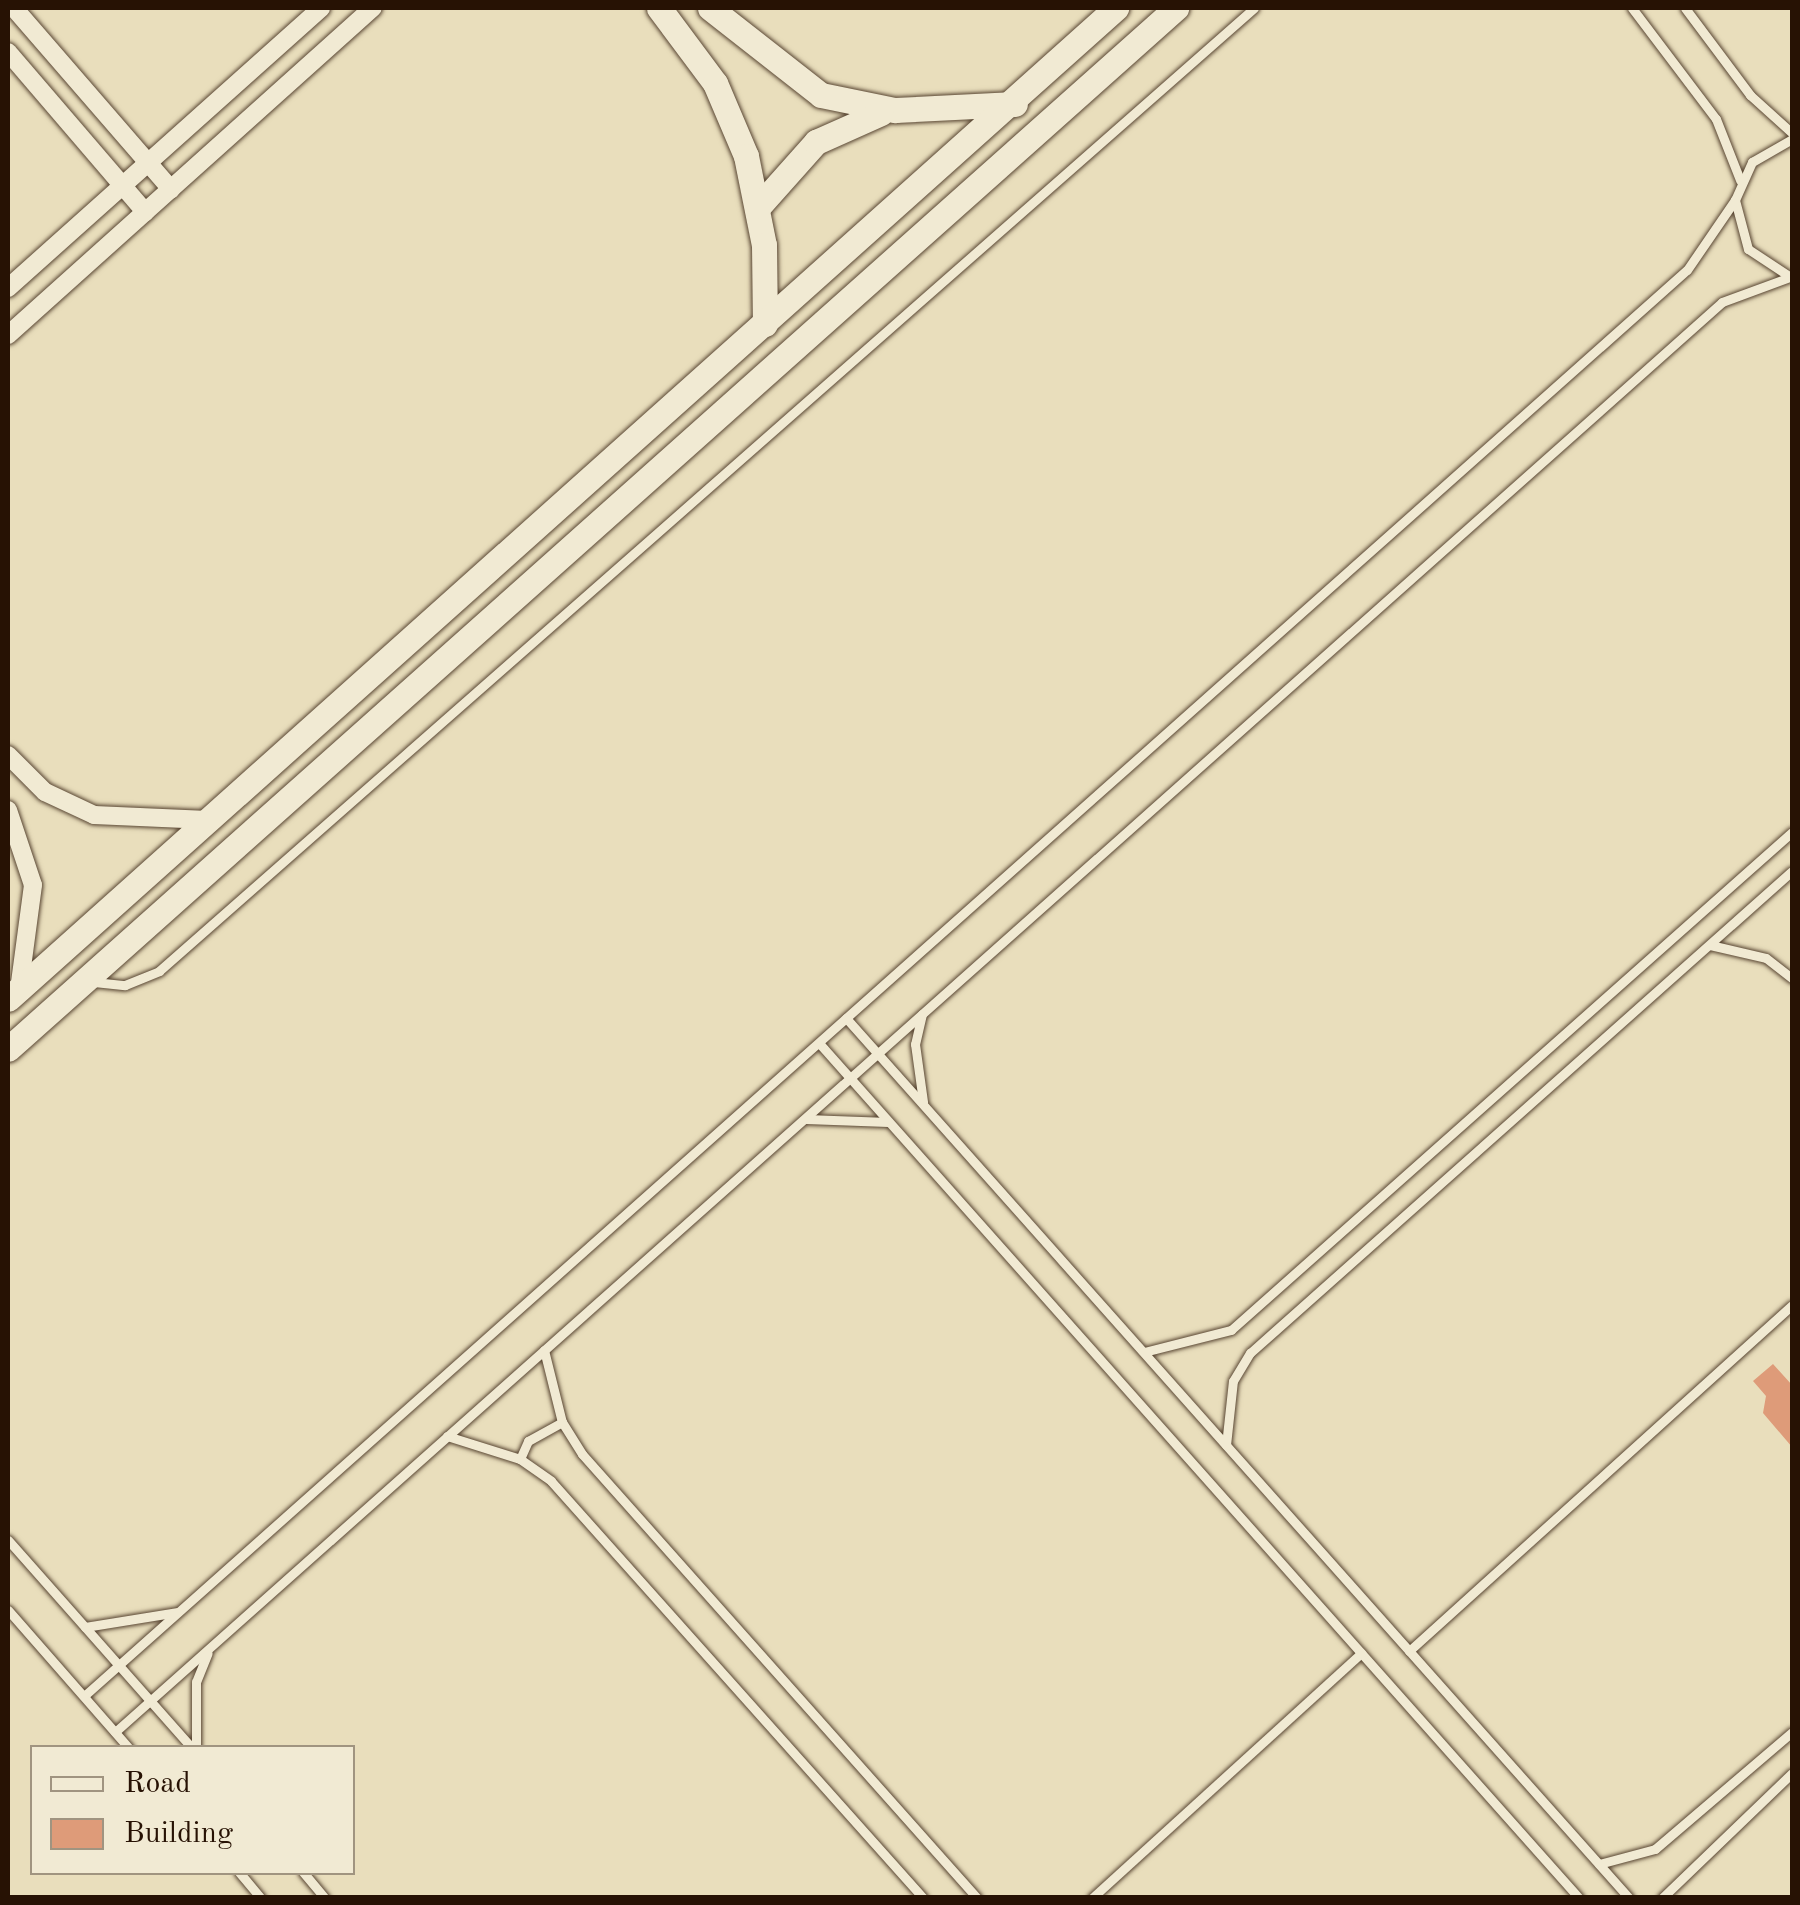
<!DOCTYPE html>
<html>
<head>
<meta charset="utf-8">
<style>
  body { margin:0 }
  #map { position:relative; width:1800px; height:1905px; overflow:hidden; background:#e9debc; font-family:"Old Standard TT",serif }
  div>[style] { position:absolute }
  [style*='--x'] { left:calc(var(--x)*1px); top:calc(var(--y)*1px); width:calc(var(--w)*1px); rotate:calc(var(--a)*1deg) }
  .building>* { inset:0; background:#de9b79 }
  .roads { filter:drop-shadow(0 0 2px #584532) drop-shadow(0 0 2px #584532) }
  .lane>* { height:9px; margin:-4.5px; padding:0 4.5px; transform-origin:4.5px; border-radius:4.5px; background:#f1ead3 }
  .street>* { height:18px; margin:-9px; padding:0 9px; transform-origin:9px; border-radius:9px; background:#f1ead3 }
  .secondary>* { height:25px; margin:-12.5px; padding:0 12.5px; transform-origin:12.5px; border-radius:12.5px; background:#f1ead3 }
  span { translate:-50% -50%; white-space:nowrap; text-align:center; line-height:1.15; -webkit-text-stroke:8px #f1ead3; paint-order:stroke }
  .frame { position:absolute; inset:0; border:10px solid #271204; pointer-events:none }
  .legend { position:absolute; left:30px; top:1745px; width:325px; height:130px; box-sizing:border-box; background:#f1ead3; border:2px solid #a09480; margin:0; padding:12px 18px; list-style:none; font-size:30px; color:#271204 }
  .legend li { display:flex; align-items:center; gap:20px; height:50px }
  .legend b { width:50px; border:2px solid #a09480 }
</style>
</head>
<body>
<div id="map">
  <div class="building">
    <div style="clip-path:polygon(1773px 1364px,1792px 1385px,1792px 1447px,1763px 1413px,1766px 1396px,1753px 1381px)"></div>
  </div>
  <div class="roads">
    <div class="lane">
      <div style="--x:1632;--y:8;--w:139;--a:52.9"></div>
      <div style="--x:1716;--y:119;--w:66;--a:68.5"></div>
      <div style="--x:1685;--y:8;--w:109;--a:53.2"></div>
      <div style="--x:1750;--y:95;--w:57;--a:42.1"></div>
      <div style="--x:1789;--y:276;--w:49;--a:-146.6"></div>
      <div style="--x:1748;--y:249;--w:51;--a:-104.9"></div>
      <div style="--x:1735;--y:200;--w:42;--a:-65.9"></div>
      <div style="--x:1752;--y:162;--w:46;--a:-29.9"></div>
      <div style="--x:1710;--y:945;--w:57;--a:13.1"></div>
      <div style="--x:1766;--y:958;--w:33;--a:38"></div>
      <div style="--x:94;--y:982;--w:31;--a:6"></div>
      <div style="--x:125;--y:985;--w:37;--a:-22"></div>
      <div style="--x:159;--y:971;--w:1458;--a:-41.33"></div>
      <div style="--x:922;--y:1014;--w:31;--a:103"></div>
      <div style="--x:915;--y:1044;--w:59;--a:82.1"></div>
      <div style="--x:846;--y:1018;--w:1178;--a:48.34"></div>
      <div style="--x:819;--y:1043;--w:1144;--a:48.37"></div>
      <div style="--x:806;--y:1119;--w:82;--a:2.1"></div>
      <div style="--x:544;--y:1350;--w:74;--a:76"></div>
      <div style="--x:562;--y:1422;--w:38;--a:58"></div>
      <div style="--x:582;--y:1454;--w:594;--a:48.34"></div>
      <div style="--x:1144;--y:1352;--w:90;--a:-14.2"></div>
      <div style="--x:1231;--y:1330;--w:750;--a:-41.6"></div>
      <div style="--x:447;--y:1436;--w:77;--a:17.5"></div>
      <div style="--x:520;--y:1459;--w:38;--a:35"></div>
      <div style="--x:551;--y:1481;--w:559;--a:48.26"></div>
      <div style="--x:1226;--y:1445;--w:64;--a:-83.8"></div>
      <div style="--x:1233;--y:1381;--w:33;--a:-59"></div>
      <div style="--x:1250;--y:1353;--w:725;--a:-41.65"></div>
      <div style="--x:520;--y:1459;--w:20;--a:-66"></div>
      <div style="--x:528;--y:1441;--w:39;--a:-29"></div>
      <div style="--x:8;--y:1540;--w:278;--a:48.5"></div>
      <div style="--x:8;--y:1610;--w:184;--a:48.8"></div>
      <div style="--x:85;--y:1627;--w:94;--a:-9.2"></div>
      <div style="--x:1409;--y:1651;--w:516;--a:-42.09"></div>
      <div style="--x:84;--y:1696;--w:2145;--a:-41.66"></div>
      <div style="--x:1687;--y:270;--w:85;--a:-55.6"></div>
      <div style="--x:115;--y:1732;--w:2151;--a:-41.66"></div>
      <div style="--x:1722;--y:302;--w:72;--a:-20.2"></div>
      <div style="--x:196;--y:1748;--w:66;--a:-90"></div>
      <div style="--x:196;--y:1682;--w:31;--a:-68"></div>
      <div style="--x:1599;--y:1864;--w:58;--a:-15"></div>
      <div style="--x:1655;--y:1849;--w:180;--a:-40.5"></div>
      <div style="--x:239;--y:1872;--w:34;--a:50"></div>
      <div style="--x:303;--y:1872;--w:34;--a:50"></div>
      <div style="--x:1092;--y:1898;--w:364;--a:-42.3"></div>
      <div style="--x:1662;--y:1898;--w:180;--a:-43.9"></div>
    </div>
    <div class="street">
      <div style="--x:14;--y:8;--w:240;--a:49.1"></div>
      <div style="--x:8;--y:52;--w:211;--a:49.4"></div>
      <div style="--x:8;--y:288;--w:420;--a:-41.8"></div>
      <div style="--x:8;--y:335;--w:490;--a:-41.9"></div>
      <div style="--x:8;--y:755;--w:52;--a:45"></div>
      <div style="--x:45;--y:792;--w:54;--a:25.1"></div>
      <div style="--x:94;--y:815;--w:114;--a:2.5"></div>
      <div style="--x:8;--y:810;--w:79;--a:71.6"></div>
      <div style="--x:33;--y:885;--w:106;--a:97.6"></div>
    </div>
    <div class="secondary">
      <div style="--x:659;--y:8;--w:94;--a:53.3"></div>
      <div style="--x:715;--y:83;--w:79;--a:67"></div>
      <div style="--x:746;--y:156;--w:91;--a:78.6"></div>
      <div style="--x:764;--y:245;--w:79;--a:89.3"></div>
      <div style="--x:710;--y:8;--w:141;--a:38.1"></div>
      <div style="--x:821;--y:95;--w:76;--a:11.5"></div>
      <div style="--x:895;--y:110;--w:120;--a:-2.9"></div>
      <div style="--x:759;--y:206;--w:86;--a:-48.3"></div>
      <div style="--x:816;--y:142;--w:71;--a:-24"></div>
      <div style="--x:8;--y:999;--w:1487;--a:-41.81"></div>
      <div style="--x:8;--y:1049;--w:1565;--a:-41.71"></div>
    </div>
  </div>
  <div class="frame"></div>
  <ul class="legend">
  <li><b style="height:12px;background:#f1ead3"></b>Road</li>
  <li><b style="height:28px;background:#de9b79"></b>Building</li>
  </ul>
</div>
</body>
</html>
